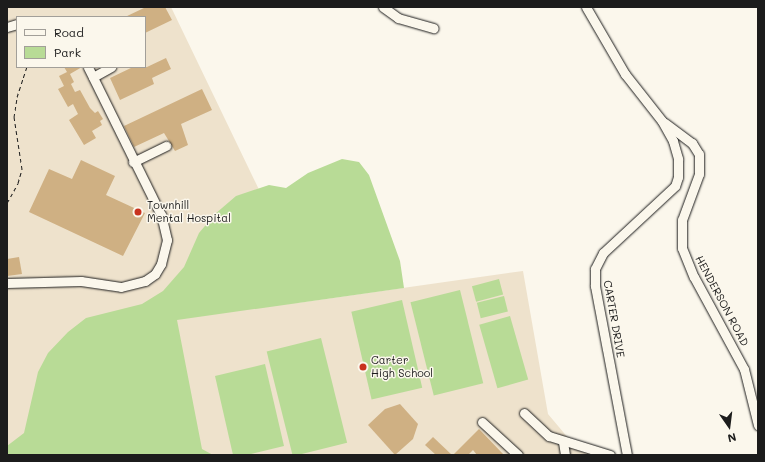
<!DOCTYPE html>
<html>
<head>
<meta charset="utf-8">
<style>
  body { margin:0 }
  #map { position:relative; width:765px; height:462px; overflow:hidden; background:#fbf7ec; font-family:Mali,sans-serif }
  div>[style] { position:absolute }
  [style*='--x'] { left:calc(var(--x)*1px); top:calc(var(--y)*1px); width:calc(var(--w)*1px); rotate:calc(var(--a)*1deg) }
  .built>* { inset:0; background:#eee2cc }
  .green>* { inset:0; background:#b8db96; transform-origin:0 0 }
  .building>* { inset:0; background:#cfb083 }
  .path>* { height:1px; margin-top:-0.5px; transform-origin:0; background:repeating-linear-gradient(90deg,#1c1c1c 0 4px,transparent 0 7px) }
  .roads { filter:drop-shadow(0 0 1px #1c1c1c) drop-shadow(0 0 1px #1c1c1c) }
  .minor>* { height:9px; margin:-4.5px; padding:0 4.5px; transform-origin:4.5px; border-radius:4.5px; background:#fbf7ec }
  .dots>* { width:11px; height:11px; translate:-50% -50%; box-sizing:border-box; border:2px solid #fbf7ec; border-radius:50% }
  span { translate:-50% -50%; white-space:nowrap; text-align:center; line-height:1.15; -webkit-text-stroke:3px #fbf7ec; paint-order:stroke }
  .poi-label { font-size:11px; color:#1c1c1c }
  .left { translate:0 -50%; text-align:left }
  .street-label { font-size:11px; color:#1c1c1c }
  .frame { position:absolute; inset:0; border:8px solid #1c1c1c; pointer-events:none }
  .legend { position:absolute; left:16px; top:16px; width:130px; height:52px; box-sizing:border-box; background:#fbf7ec; border:1px solid #a29f99; margin:0; padding:5px 7px; list-style:none; font-size:12px; color:#1c1c1c }
  .legend li { display:flex; align-items:center; gap:8px; height:20px }
  .legend b { width:20px; border:1px solid #a29f99 }
  .north { position:absolute; left:709px; top:406px; width:40px; height:40px; -webkit-text-stroke:3px #fbf7ec; paint-order:stroke; rotate:166deg; font-size:11px; font-weight:700; line-height:16px; text-align:center; color:#1c1c1c }
  .north::after { content:''; display:block; margin:auto; width:14px; height:18px; background:#1c1c1c; clip-path:polygon(50% 0,100% 100%,50% 72%,0 100%) }
</style>
</head>
<body>
<div id="map">
  <div class="built">
    <div style="clip-path:polygon(evenodd,7px 7px,171px 7px,289px 252px,297px 303px,523px 271px,548px 414px,569px 439px,613px 455px,7px 455px,7px 7px,17px 17px,145px 17px,145px 67px,17px 67px,17px 17px)"></div>
  </div>
  <div class="green">
    <div style="clip-path:polygon(342px 159px,359px 162px,369px 175px,400px 261px,404px 288px,177px 320px,202px 449px,213px 455px,7px 455px,7px 446px,24px 433px,38px 372px,48px 353px,68px 332px,86px 318px,142px 304px,163px 291px,184px 267px,199px 233px,215px 214px,236px 196px,269px 185px,286px 188px,308px 173px)"></div>
    <div style="left:499px;top:279px;width:16px;height:28px;rotate:75deg"></div>
    <div style="left:460px;top:290px;width:96px;height:51px;rotate:76deg"></div>
    <div style="left:504px;top:296px;width:16px;height:28px;rotate:76deg"></div>
    <div style="left:402px;top:300px;width:90px;height:52px;rotate:77deg"></div>
    <div style="left:510px;top:316px;width:66px;height:32px;rotate:74deg"></div>
    <div style="left:321px;top:338px;width:108px;height:56px;rotate:76deg"></div>
    <div style="clip-path:polygon(265px 364px,284px 446px,247px 455px,233px 455px,215px 376px)"></div>
  </div>
  <div class="building">
    <div style="clip-path:polygon(146px 7px,165px 7px,172px 20px,145px 33px,145px 17px,125px 17px)"></div>
    <div style="clip-path:polygon(166px 58px,171px 69px,152px 78px,154px 84px,120px 100px,110px 78px,133px 67px,147px 67px)"></div>
    <div style="clip-path:polygon(64px 67px,82px 67px,70px 74px,74px 82px,71px 84px,75px 92px,80px 90px,90px 108px,95px 113px,98px 111px,103px 119px,100px 121px,102px 125px,92px 131px,96px 138px,84px 145px,69px 120px,78px 114px,73px 104px,68px 107px,58px 89px,64px 86px,59px 76px,67px 72px)"></div>
    <div style="clip-path:polygon(202px 89px,212px 110px,181px 124px,188px 145px,175px 151px,164px 133px,134px 147px,124px 126px)"></div>
    <div style="clip-path:polygon(81px 160px,115px 176px,106px 195px,145px 213px,123px 256px,29px 212px,49px 169px,72px 179px)"></div>
    <div style="clip-path:polygon(19px 257px,22px 274px,7px 276px,7px 259px)"></div>
    <div style="clip-path:polygon(400px 404px,418px 424px,413px 439px,395px 455px,368px 425px,385px 409px)"></div>
    <div style="clip-path:polygon(479px 429px,504px 455px,477px 455px,473px 450px,468px 455px,453px 455px)"></div>
    <div style="clip-path:polygon(433px 437px,452px 455px,436px 455px,425px 445px)"></div>
  </div>
  <div class="path">
    <div style="--x:7;--y:203;--w:23;--a:-61"></div>
    <div style="--x:18;--y:183;--w:15;--a:-74"></div>
    <div style="--x:22;--y:169;--w:53;--a:-98.7"></div>
    <div style="--x:14;--y:117;--w:20;--a:-81"></div>
    <div style="--x:17;--y:97;--w:32;--a:-72"></div>
  </div>
  <div class="roads">
    <div class="minor">
      <div style="--x:383;--y:7;--w:19;--a:36"></div>
      <div style="--x:398;--y:18;--w:37;--a:16"></div>
      <div style="--x:586;--y:7;--w:78;--a:59.8"></div>
      <div style="--x:625;--y:74;--w:60;--a:51.8"></div>
      <div style="--x:662;--y:121;--w:23;--a:61"></div>
      <div style="--x:673;--y:141;--w:19;--a:74"></div>
      <div style="--x:678;--y:159;--w:18;--a:90"></div>
      <div style="--x:678;--y:177;--w:9;--a:108"></div>
      <div style="--x:675;--y:186;--w:98;--a:137.1"></div>
      <div style="--x:603;--y:253;--w:18;--a:117"></div>
      <div style="--x:595;--y:269;--w:17;--a:90"></div>
      <div style="--x:595;--y:286;--w:172;--a:79.3"></div>
      <div style="--x:7;--y:27;--w:10;--a:-17"></div>
      <div style="--x:93;--y:77;--w:21;--a:-29"></div>
      <div style="--x:665;--y:123;--w:34;--a:37"></div>
      <div style="--x:692;--y:143;--w:13;--a:58"></div>
      <div style="--x:699;--y:154;--w:20;--a:90"></div>
      <div style="--x:699;--y:174;--w:49;--a:110.3"></div>
      <div style="--x:682;--y:220;--w:28;--a:90"></div>
      <div style="--x:682;--y:248;--w:31;--a:68"></div>
      <div style="--x:694;--y:277;--w:105;--a:61.5"></div>
      <div style="--x:744;--y:369;--w:58;--a:76"></div>
      <div style="--x:133;--y:162;--w:37;--a:-26"></div>
      <div style="--x:7;--y:283;--w:74;--a:-1.5"></div>
      <div style="--x:81;--y:281;--w:40;--a:8.5"></div>
      <div style="--x:121;--y:287;--w:25;--a:-14"></div>
      <div style="--x:145;--y:281;--w:12;--a:-35"></div>
      <div style="--x:155;--y:274;--w:12;--a:-59"></div>
      <div style="--x:161;--y:264;--w:25;--a:-76"></div>
      <div style="--x:167;--y:240;--w:26;--a:-103"></div>
      <div style="--x:161;--y:215;--w:165;--a:-116.3"></div>
      <div style="--x:524;--y:413;--w:34;--a:43"></div>
      <div style="--x:549;--y:436;--w:64;--a:17.3"></div>
      <div style="--x:482;--y:422;--w:49;--a:42.5"></div>
      <div style="--x:563;--y:442;--w:13;--a:81"></div>
    </div>
  </div>
  <div class="dots">
    <div style="left:138px;top:212px;background:#c8321e"></div>
    <div style="left:363px;top:367px;background:#c8321e"></div>
  </div>
  <div class="poi-label">
    <span class="left" style="left:147px;top:212px">Townhill<br>Mental Hospital</span>
    <span class="left" style="left:371px;top:367px">Carter<br>High School</span>
  </div>
  <div class="street-label">
    <span style="left:722px;top:301px;rotate:62deg">HENDERSON ROAD</span>
    <span style="left:614px;top:319px;rotate:80deg">CARTER DRIVE</span>
  </div>
  <div class="frame"></div>
  <ul class="legend">
  <li><b style="height:5px;background:#fbf7ec"></b>Road</li>
  <li><b style="height:11px;background:#b8db96"></b>Park</li>
  </ul>
  <div class="north">N</div>
</div>
</body>
</html>
